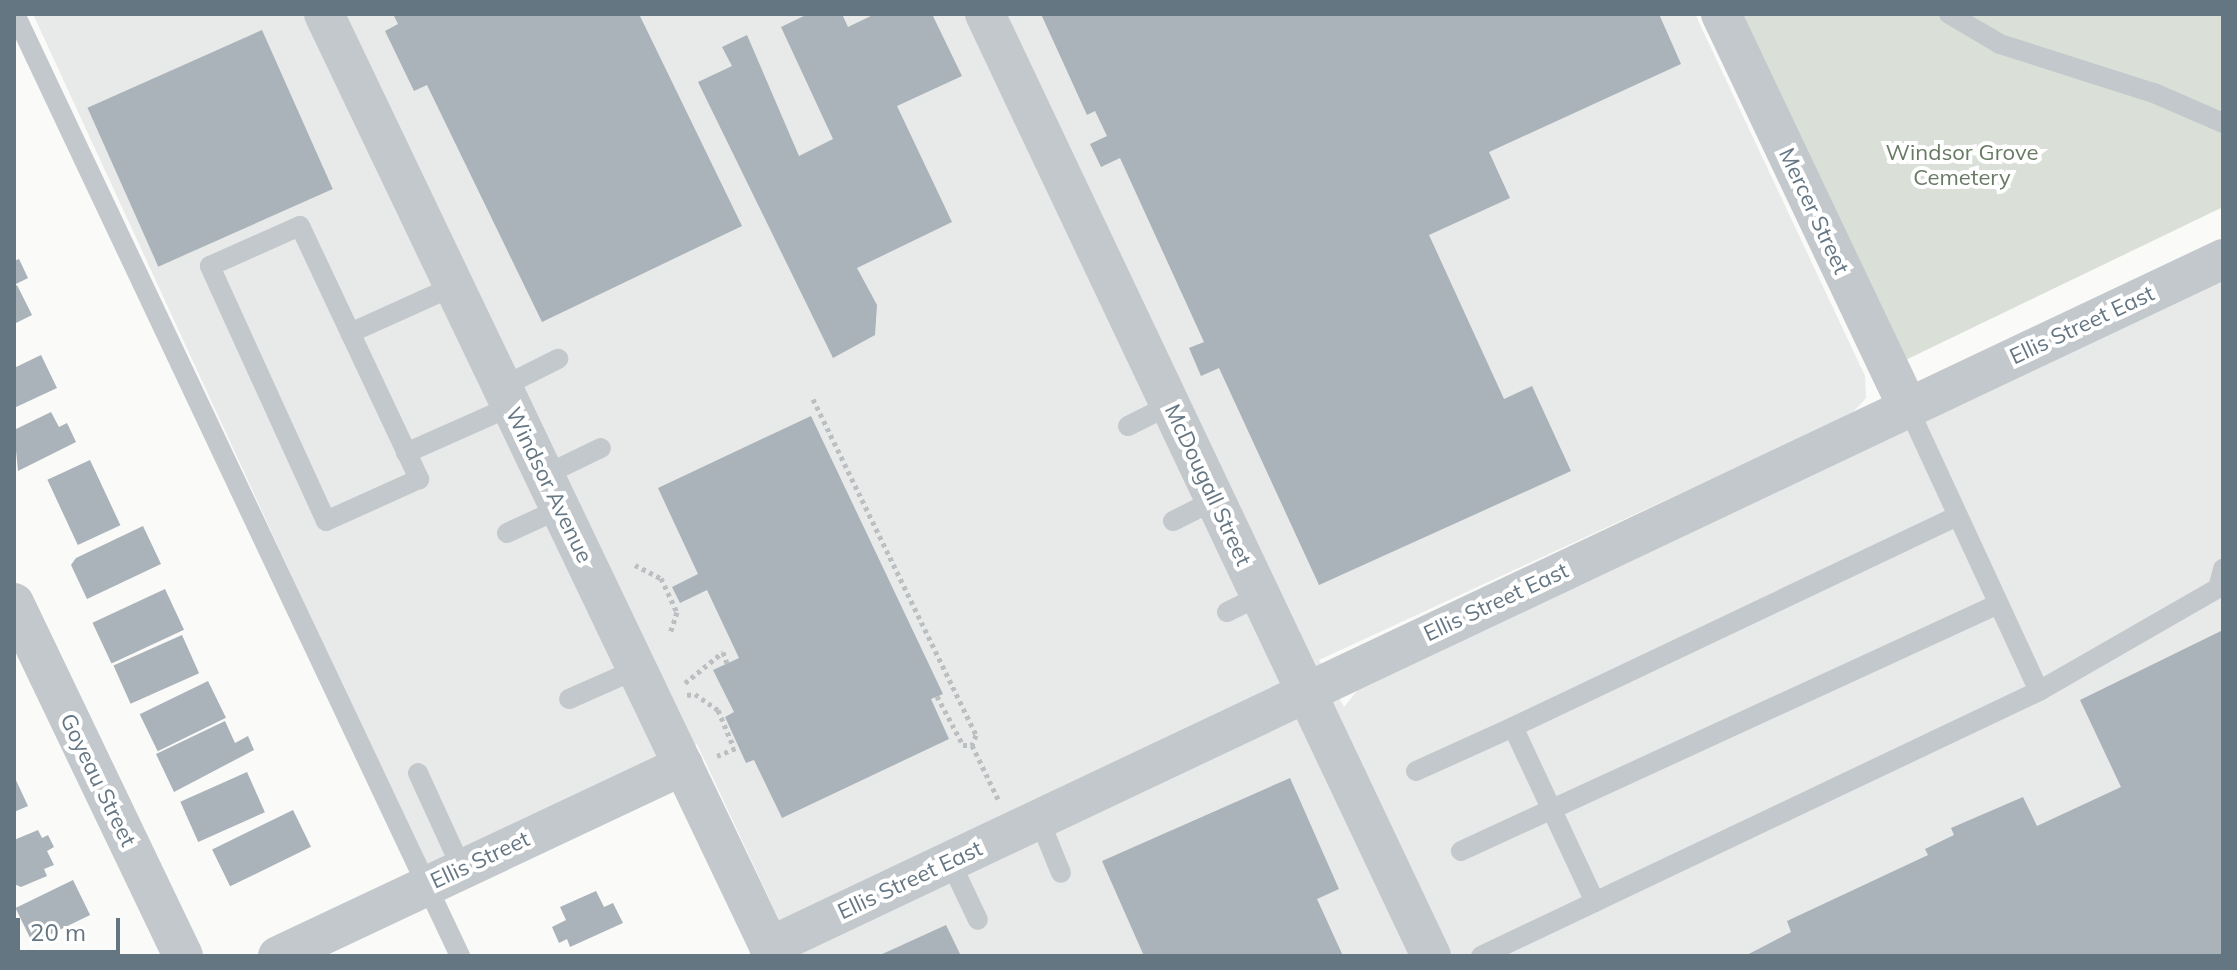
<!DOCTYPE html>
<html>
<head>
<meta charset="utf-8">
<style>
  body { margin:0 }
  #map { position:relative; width:2237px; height:970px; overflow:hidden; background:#fafaf8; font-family:Mulish,sans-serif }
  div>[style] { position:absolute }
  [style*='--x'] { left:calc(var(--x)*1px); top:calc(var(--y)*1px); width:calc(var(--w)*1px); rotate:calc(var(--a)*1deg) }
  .built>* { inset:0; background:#e8e9e9 }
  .green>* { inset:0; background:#dadfd7 }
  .building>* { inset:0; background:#aab3b9; transform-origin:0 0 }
  .path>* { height:5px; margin-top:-2.5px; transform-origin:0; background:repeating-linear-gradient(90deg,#bbbfc2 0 4px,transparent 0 8px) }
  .service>* { height:20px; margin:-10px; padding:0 10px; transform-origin:10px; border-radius:10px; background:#c3c8cc }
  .minor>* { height:40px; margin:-20px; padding:0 20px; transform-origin:20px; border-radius:20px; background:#c3c8cc }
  span { translate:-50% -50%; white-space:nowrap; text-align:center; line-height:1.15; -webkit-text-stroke:8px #fff; paint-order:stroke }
  .park-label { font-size:22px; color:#687a64 }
  .street-label { font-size:22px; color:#657683 }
  .frame { position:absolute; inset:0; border:16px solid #657683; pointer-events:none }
  .scale { position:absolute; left:16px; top:918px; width:104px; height:36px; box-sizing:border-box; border:4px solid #657683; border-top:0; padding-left:10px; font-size:24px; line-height:28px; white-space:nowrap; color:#657683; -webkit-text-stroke:6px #fff; paint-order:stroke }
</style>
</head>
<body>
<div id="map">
  <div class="built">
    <div style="clip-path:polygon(33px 14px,1695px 14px,1865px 376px,1866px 398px,1850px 415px,1319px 660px,1344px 707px,1357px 691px,2223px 279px,2223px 956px,796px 956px,697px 744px,425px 865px)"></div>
  </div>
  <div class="green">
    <div style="clip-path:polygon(1726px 14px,2223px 14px,2223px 207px,1889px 368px)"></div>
  </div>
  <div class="building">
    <div style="clip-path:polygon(393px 14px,639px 14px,742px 226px,542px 322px,427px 85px,414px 91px,385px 31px,398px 24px)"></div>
    <div style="clip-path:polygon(808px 14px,842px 14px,848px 27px,875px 14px,932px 14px,962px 76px,897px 106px,952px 222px,857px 268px,877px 305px,875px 335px,833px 358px,698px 82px,732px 66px,722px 47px,747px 35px,799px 156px,833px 139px,781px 27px)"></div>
    <div style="clip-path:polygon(1041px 14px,1659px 14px,1681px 64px,1489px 152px,1510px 198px,1429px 235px,1504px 399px,1532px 386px,1571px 471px,1319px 585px,1219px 368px,1201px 376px,1189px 348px,1204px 342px,1120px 158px,1101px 167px,1090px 144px,1107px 136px,1095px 111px,1087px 115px)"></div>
    <div style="left:262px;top:30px;width:174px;height:191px;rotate:66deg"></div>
    <div style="clip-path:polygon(19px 259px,28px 278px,14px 285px,14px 261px)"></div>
    <div style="clip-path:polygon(17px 285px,32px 315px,14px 324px,14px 287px)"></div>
    <div style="clip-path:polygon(41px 355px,57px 388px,14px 408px,14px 368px)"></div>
    <div style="clip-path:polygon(51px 412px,59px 427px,67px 423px,76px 442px,18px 471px,14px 430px)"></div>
    <div style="clip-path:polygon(811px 416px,943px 694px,931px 699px,949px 739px,782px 818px,754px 760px,746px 763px,725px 717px,734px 712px,713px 670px,739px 658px,707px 590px,680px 603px,672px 587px,698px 574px,658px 488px)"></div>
    <div style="left:90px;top:460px;width:72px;height:47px;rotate:65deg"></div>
    <div style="clip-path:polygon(143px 526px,161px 564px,87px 599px,71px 565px,76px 558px)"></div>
    <div style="left:165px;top:589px;width:45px;height:80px;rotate:65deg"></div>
    <div style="clip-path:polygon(2223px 630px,2223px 956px,1745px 956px,1791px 932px,1787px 921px,1928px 855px,1925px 849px,1954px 835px,1951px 828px,2023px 797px,2037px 826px,2121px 787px,2080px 700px)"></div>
    <div style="left:182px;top:635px;width:42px;height:75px;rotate:66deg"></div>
    <div style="left:208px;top:681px;width:41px;height:76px;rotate:64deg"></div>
    <div style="clip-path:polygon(225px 721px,235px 743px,248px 736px,254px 750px,174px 792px,156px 754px)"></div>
    <div style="left:247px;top:772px;width:44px;height:73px;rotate:66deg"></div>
    <div style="clip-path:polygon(14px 776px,28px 806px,14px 812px)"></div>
    <div style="clip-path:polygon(1290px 778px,1339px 889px,1317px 899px,1343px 956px,1144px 956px,1102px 861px)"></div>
    <div style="left:293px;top:810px;width:41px;height:90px;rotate:64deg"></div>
    <div style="clip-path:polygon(38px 830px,42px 838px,48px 835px,54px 847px,47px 851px,54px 865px,44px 869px,47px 876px,21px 887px,14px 884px,14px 840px)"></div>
    <div style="left:73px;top:880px;width:39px;height:64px;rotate:64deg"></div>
    <div style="clip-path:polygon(596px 891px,604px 907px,613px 903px,623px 923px,570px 947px,567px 939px,559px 943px,552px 927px,566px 920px,560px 907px)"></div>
    <div style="clip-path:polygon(946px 925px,961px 956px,878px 956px)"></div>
  </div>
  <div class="path">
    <div style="--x:813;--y:399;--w:373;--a:64.1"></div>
    <div style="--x:976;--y:735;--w:11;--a:112"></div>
    <div style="--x:635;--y:565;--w:29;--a:27"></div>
    <div style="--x:661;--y:578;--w:38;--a:65"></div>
    <div style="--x:677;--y:612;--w:22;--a:108"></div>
    <div style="--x:685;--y:683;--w:49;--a:-39.2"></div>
    <div style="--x:723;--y:652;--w:12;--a:70"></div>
    <div style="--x:687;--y:695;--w:8;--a:-7"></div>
    <div style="--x:695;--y:694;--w:28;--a:35"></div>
    <div style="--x:718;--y:710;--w:41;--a:67.2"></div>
    <div style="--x:937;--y:696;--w:55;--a:62"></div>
    <div style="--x:963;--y:745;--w:9;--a:0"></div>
    <div style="--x:972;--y:745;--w:60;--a:64.3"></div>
    <div style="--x:717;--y:756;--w:23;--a:-23"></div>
  </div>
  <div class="service">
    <div style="--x:15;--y:14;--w:1042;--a:64.71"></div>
    <div style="--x:1949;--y:14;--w:59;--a:30.5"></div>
    <div style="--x:2000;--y:44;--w:162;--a:17.7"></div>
    <div style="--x:2154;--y:93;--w:75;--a:23.5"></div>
    <div style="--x:300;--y:226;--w:280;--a:64.8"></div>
    <div style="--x:419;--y:479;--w:102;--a:155.7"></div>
    <div style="--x:326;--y:521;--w:280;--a:-114.5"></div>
    <div style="--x:210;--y:266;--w:98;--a:-24"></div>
    <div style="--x:350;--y:333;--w:114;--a:-24.3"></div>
    <div style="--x:502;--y:387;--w:63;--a:-26.6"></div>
    <div style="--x:1128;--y:426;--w:47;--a:-26.6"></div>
    <div style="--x:406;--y:453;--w:116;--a:-23.9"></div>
    <div style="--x:545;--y:475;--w:62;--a:-25.7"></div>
    <div style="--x:1173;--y:521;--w:47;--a:-26.6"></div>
    <div style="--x:507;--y:533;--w:60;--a:-24.8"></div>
    <div style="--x:1227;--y:612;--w:37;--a:-26"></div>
    <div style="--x:2039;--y:691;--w:207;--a:-29.9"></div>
    <div style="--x:2218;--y:588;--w:20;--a:-75"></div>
    <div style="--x:569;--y:699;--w:74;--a:-23.8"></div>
    <div style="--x:1416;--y:771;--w:107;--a:-24.4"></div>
    <div style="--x:418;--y:773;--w:106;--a:65.4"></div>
    <div style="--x:1039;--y:819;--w:58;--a:67.8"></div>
    <div style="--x:1461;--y:851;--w:591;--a:-24.7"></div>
    <div style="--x:950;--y:861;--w:65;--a:64.6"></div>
    <div style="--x:1595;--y:902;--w:193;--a:-115.1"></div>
    <div style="--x:1513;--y:727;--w:492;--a:-25.4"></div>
    <div style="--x:1481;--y:956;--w:618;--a:-25.4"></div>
    <div style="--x:2039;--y:691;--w:313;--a:-114.8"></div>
  </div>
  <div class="minor">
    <div style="--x:324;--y:14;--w:1044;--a:64.47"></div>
    <div style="--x:985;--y:14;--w:1042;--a:64.66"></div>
    <div style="--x:1721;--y:14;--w:435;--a:64.6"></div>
    <div style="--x:14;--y:603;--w:391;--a:64.4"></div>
    <div style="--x:769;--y:947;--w:1609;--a:-25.32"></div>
    <div style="--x:278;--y:956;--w:448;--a:-25.2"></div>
  </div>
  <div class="park-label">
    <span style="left:1962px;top:165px">Windsor Grove<br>Cemetery</span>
  </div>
  <div class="street-label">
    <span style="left:1814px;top:211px;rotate:65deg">Mercer Street</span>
    <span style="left:2082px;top:325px;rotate:-25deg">Ellis Street East</span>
    <span style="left:549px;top:485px;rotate:64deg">Windsor Avenue</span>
    <span style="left:1208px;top:485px;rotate:65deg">McDougall Street</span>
    <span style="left:1496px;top:602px;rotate:-25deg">Ellis Street East</span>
    <span style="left:98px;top:780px;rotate:64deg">Goyeau Street</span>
    <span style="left:480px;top:860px;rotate:-25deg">Ellis Street</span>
    <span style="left:910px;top:880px;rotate:-25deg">Ellis Street East</span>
  </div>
  <div class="frame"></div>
  <div class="scale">20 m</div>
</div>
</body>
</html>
